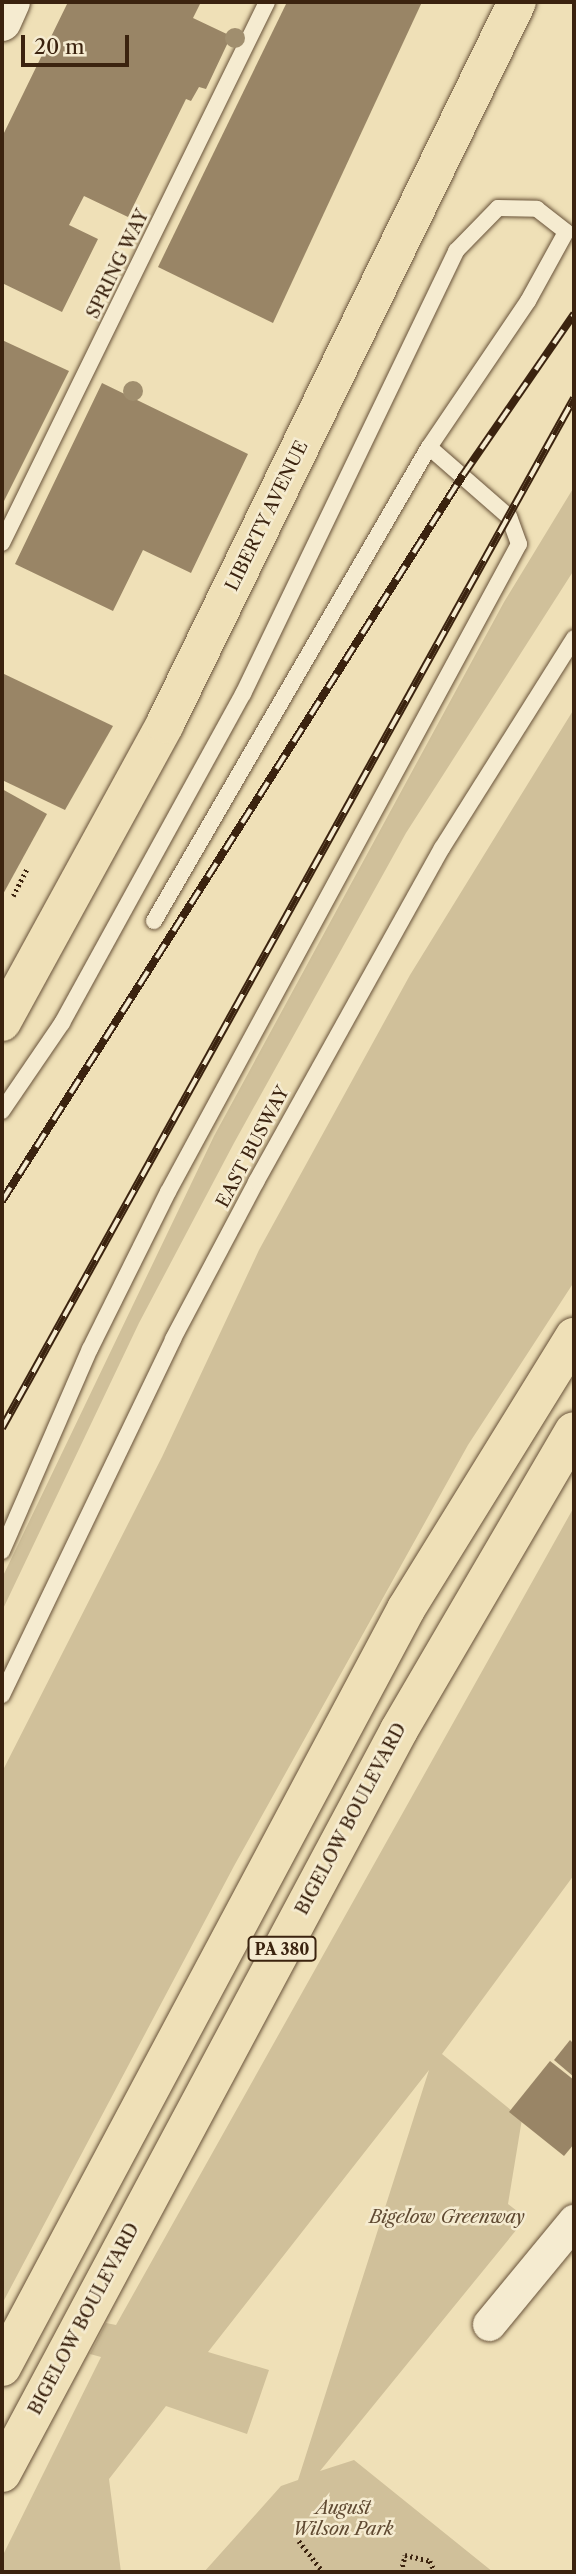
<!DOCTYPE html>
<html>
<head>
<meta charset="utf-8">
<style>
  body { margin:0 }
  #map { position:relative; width:576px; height:2574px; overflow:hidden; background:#efe0b7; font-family:"Libre Caslon Text",serif }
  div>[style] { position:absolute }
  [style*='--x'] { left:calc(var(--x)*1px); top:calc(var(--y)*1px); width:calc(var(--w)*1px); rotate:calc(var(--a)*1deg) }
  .green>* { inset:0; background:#d0c09a }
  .building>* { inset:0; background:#998566 }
  .path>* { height:4.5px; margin-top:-2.25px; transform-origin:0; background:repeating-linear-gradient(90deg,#3b230f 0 2px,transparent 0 5.5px) }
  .roads { filter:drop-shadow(0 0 2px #685239) drop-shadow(0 0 2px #685239) }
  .service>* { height:16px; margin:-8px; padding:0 8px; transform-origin:8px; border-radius:8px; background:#f5ebd0 }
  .minor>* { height:33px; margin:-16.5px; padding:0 16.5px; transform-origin:16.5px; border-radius:16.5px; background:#f5ebd0 }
  .tertiary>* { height:38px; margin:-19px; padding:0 19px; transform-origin:19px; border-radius:19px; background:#f5ebd0 }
  .primary>* { height:38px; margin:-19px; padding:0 19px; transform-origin:19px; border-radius:19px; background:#efe0b7 }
  .rail>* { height:8px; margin-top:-4px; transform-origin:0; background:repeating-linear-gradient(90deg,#f5ebd0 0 16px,#3b230f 0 32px); box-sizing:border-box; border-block:2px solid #3b230f }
  .trees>* { width:20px; height:20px; margin:-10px; border-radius:50%; background:#a08e6e }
  span { translate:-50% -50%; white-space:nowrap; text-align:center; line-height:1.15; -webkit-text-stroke:5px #f5ebd0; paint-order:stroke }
  .shield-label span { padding:2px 5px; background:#f5ebd0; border:2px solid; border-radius:5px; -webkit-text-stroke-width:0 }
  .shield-label { font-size:16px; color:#3b230f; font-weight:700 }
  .street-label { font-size:18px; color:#3b230f }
  .park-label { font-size:18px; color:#604a32; font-style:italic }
  .frame { position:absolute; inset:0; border:4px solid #3b230f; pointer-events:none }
  .scale { position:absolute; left:21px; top:35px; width:108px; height:32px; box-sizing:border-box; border:4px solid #3b230f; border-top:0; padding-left:9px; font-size:21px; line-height:24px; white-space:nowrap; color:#3b230f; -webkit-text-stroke:5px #f5ebd0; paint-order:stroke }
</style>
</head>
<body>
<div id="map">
  <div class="green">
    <div style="clip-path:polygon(574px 487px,574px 570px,406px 833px,234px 1143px,139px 1323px,2px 1611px,2px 1578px,214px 1136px,504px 602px)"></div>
    <div style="clip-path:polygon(574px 709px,574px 1282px,468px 1445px,234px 1866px,2px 2304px,2px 1772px,162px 1457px,259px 1250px,410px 975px)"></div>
    <div style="clip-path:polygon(574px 1507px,574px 1875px,442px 2054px,522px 2119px,508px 2204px,526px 2218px,320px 2471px,354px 2460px,493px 2572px,204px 2572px,281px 2486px,298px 2480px,429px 2070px,208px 2352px,269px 2370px,247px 2434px,166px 2406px,109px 2479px,121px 2572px,2px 2572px,2px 2557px,101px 2357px,90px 2354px,106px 2323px,116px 2325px)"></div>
  </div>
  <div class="building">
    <div style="clip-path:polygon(68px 2px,201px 2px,193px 18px,231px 36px,206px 89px,199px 87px,191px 101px,186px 99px,128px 217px,84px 196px,69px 225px,98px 239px,62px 312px,2px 283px,2px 137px)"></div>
    <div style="clip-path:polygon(287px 2px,422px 2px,273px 323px,158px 267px)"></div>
    <div style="clip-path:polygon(2px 340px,69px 371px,2px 505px)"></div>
    <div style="clip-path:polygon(102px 383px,248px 454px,191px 573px,143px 550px,113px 611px,15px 564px)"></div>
    <div style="clip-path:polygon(2px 673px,113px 726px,65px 810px,2px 780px)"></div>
    <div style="clip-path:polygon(2px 789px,47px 814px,2px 896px)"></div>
    <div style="clip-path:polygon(570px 2040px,574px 2044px,574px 2077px,554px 2060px)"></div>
    <div style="clip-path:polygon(550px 2061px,574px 2080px,574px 2144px,564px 2156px,509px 2112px)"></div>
  </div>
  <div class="path">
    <div style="--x:13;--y:896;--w:30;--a:-63"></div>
    <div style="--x:299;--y:2541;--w:39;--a:52"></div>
    <div style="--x:401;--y:2572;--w:17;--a:-77"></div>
    <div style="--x:405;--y:2555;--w:26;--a:13"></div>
    <div style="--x:430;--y:2561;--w:12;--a:66"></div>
  </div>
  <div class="roads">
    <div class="service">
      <div style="--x:2;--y:543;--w:602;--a:-63.9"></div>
      <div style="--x:2;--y:1111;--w:107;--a:-55.7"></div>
      <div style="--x:62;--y:1023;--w:376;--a:-61.2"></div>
      <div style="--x:243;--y:694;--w:492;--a:-64.3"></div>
      <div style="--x:456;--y:251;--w:60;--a:-45.7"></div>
      <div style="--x:498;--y:208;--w:39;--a:1"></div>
      <div style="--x:537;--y:209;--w:37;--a:38"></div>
      <div style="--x:566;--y:232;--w:79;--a:118.8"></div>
      <div style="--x:528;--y:301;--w:176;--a:124.1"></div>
      <div style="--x:429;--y:447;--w:548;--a:120.12"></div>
      <div style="--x:2;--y:1551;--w:220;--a:-66.5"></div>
      <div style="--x:90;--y:1349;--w:175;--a:-63.6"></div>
      <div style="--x:168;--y:1192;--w:737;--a:-61.56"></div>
      <div style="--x:519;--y:544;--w:29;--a:-110"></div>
      <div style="--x:509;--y:517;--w:106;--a:-138.8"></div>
      <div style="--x:2;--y:1695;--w:395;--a:-64.3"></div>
      <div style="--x:173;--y:1339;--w:178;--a:-62.1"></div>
      <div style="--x:256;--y:1182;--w:382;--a:-60.9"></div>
      <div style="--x:442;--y:848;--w:248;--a:-57.8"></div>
    </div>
    <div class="minor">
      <div style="--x:489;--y:2324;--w:134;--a:-50.5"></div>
    </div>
    <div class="tertiary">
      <div style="--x:2;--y:22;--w:22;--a:-66"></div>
    </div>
    <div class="primary">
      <div style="--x:2;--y:1022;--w:340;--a:-61.3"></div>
      <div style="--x:165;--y:724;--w:803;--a:-64.01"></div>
      <div style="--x:2;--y:2367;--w:859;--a:-61.94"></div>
      <div style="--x:406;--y:1609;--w:320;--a:-58.3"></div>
      <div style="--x:2;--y:2473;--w:842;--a:-61.88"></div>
      <div style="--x:399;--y:1730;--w:346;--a:-59.7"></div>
    </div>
  </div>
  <div class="rail">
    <div style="--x:2;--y:1201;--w:860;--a:-57.59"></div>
    <div style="--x:463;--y:475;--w:196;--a:-55.4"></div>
    <div style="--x:2;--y:1428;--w:1178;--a:-60.95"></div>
  </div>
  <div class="trees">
    <div style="left:235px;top:38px"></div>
    <div style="left:133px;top:391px"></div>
  </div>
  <div class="shield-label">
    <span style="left:282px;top:1949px">PA 380</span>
  </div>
  <div class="street-label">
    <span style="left:118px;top:264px;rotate:-64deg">SPRING WAY</span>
    <span style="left:267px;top:516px;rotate:-64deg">LIBERTY AVENUE</span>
    <span style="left:253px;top:1147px;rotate:-62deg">EAST BUSWAY</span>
    <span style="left:351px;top:1819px;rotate:-62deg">BIGELOW BOULEVARD</span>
    <span style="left:84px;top:2319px;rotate:-62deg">BIGELOW BOULEVARD</span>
  </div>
  <div class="park-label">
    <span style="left:447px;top:2217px">Bigelow Greenway</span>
    <span style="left:343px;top:2519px">August<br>Wilson Park</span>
  </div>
  <div class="frame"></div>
  <div class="scale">20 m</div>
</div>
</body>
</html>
